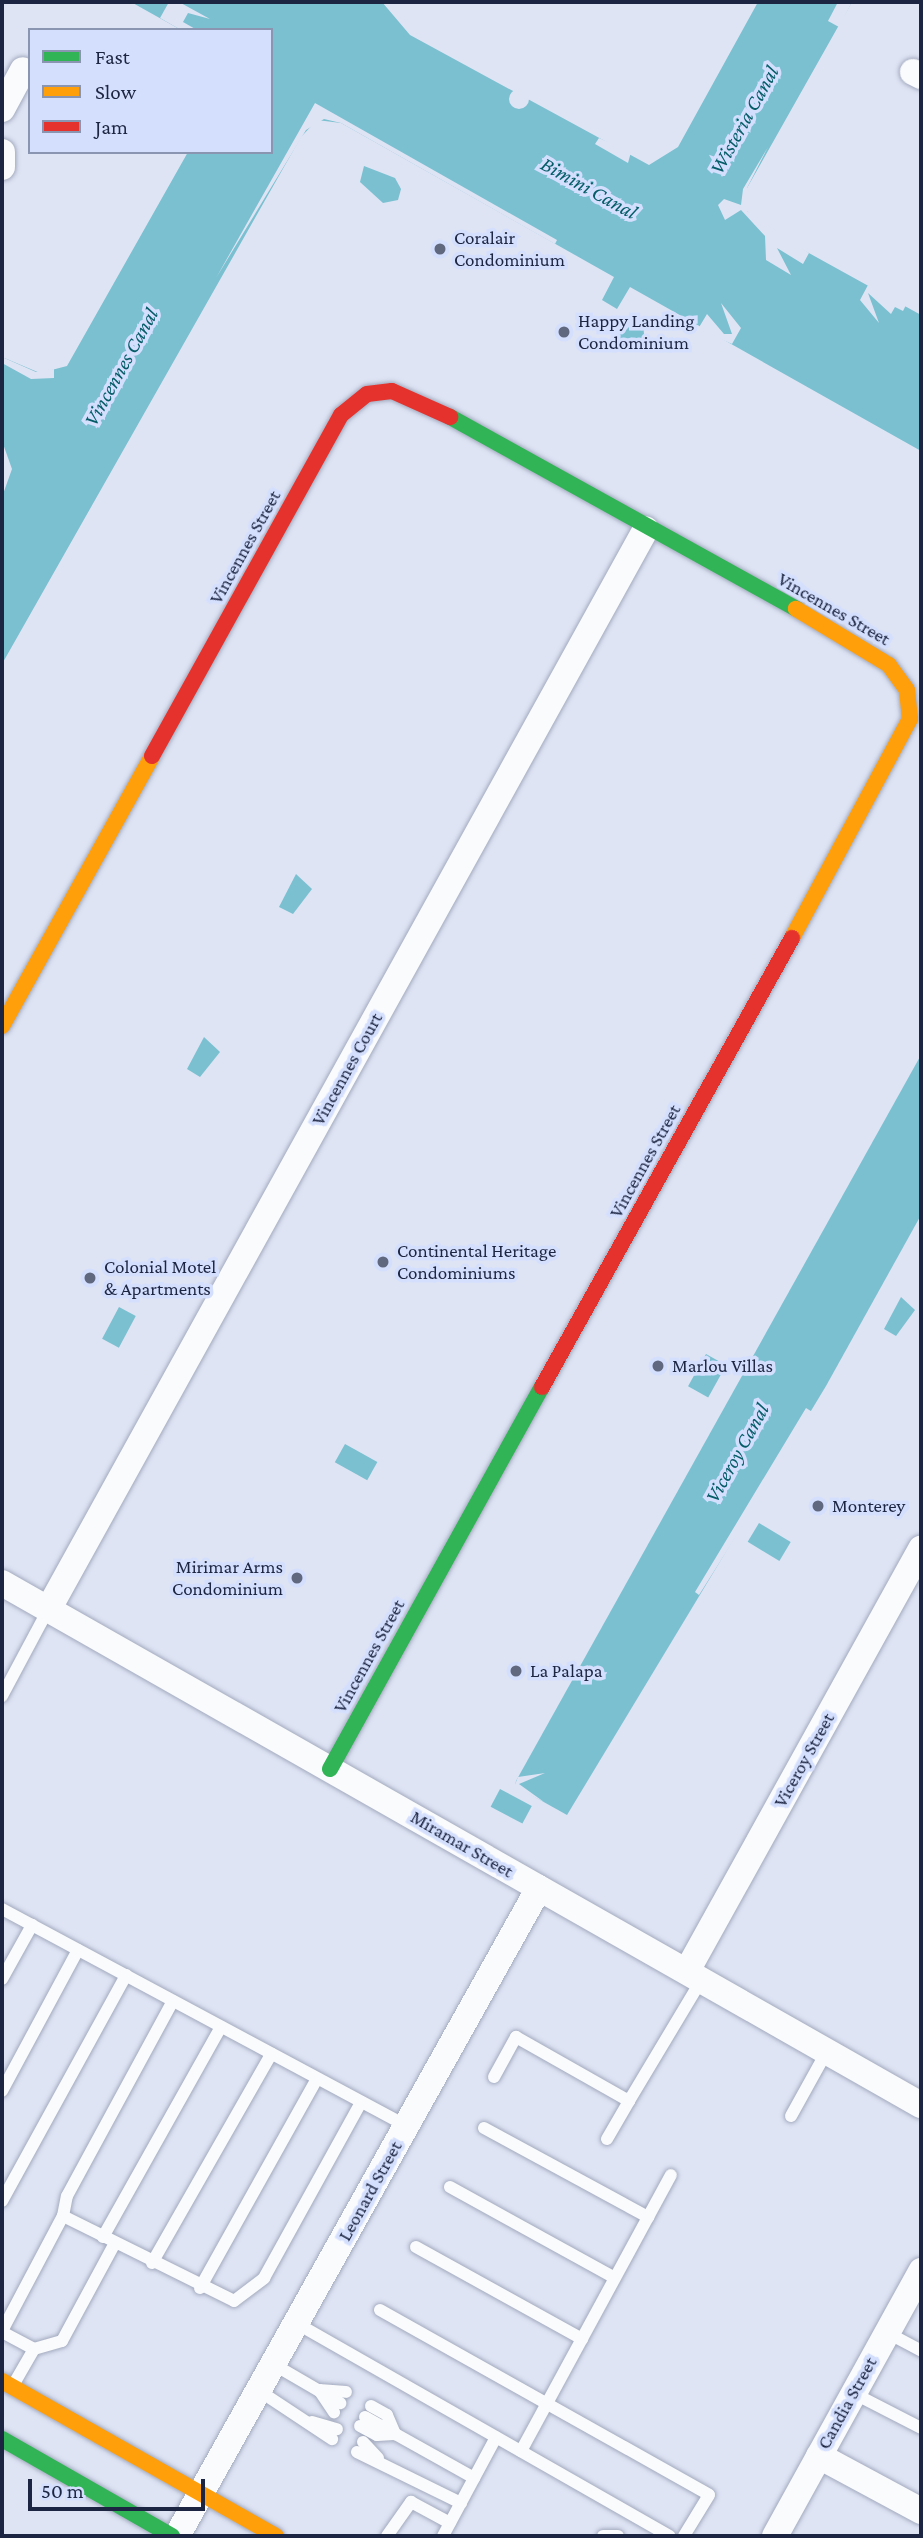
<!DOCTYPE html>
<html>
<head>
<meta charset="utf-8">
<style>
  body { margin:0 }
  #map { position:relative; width:923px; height:2538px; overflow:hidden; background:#dee4f4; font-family:"Crimson Pro",serif }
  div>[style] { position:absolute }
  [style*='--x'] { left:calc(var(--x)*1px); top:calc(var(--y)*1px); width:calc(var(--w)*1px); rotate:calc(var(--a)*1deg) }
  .water>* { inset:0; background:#7ac0d0; transform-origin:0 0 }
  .round { border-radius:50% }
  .pier>* { inset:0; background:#dee4f4 }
  .roads { filter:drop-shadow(0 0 2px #a3aabe) drop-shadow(0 0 2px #a3aabe) }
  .lane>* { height:12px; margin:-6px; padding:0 6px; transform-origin:6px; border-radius:6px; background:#fafbfd }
  .street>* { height:26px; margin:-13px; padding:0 13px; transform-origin:13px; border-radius:13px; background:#fafbfd }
  .fast>* { height:16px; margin:-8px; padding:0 8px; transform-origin:8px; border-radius:8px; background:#30b455 }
  .slow>* { height:16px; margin:-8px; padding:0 8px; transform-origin:8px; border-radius:8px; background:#ff9f0a }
  .jam>* { height:16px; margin:-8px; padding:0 8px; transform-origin:8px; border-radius:8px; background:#e5322d }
  .dots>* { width:19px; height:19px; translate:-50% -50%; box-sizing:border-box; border:4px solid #d4dffe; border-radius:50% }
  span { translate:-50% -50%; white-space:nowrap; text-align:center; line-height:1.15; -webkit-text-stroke:7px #d4dffe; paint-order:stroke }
  .poi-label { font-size:19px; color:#1c2541 }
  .left { translate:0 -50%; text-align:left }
  .right { translate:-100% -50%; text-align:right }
  .street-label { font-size:19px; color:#1c2541 }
  .water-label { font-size:21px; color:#065d68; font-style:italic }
  .frame { position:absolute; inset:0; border:4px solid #1c2541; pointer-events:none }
  .legend { position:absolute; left:28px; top:28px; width:245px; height:126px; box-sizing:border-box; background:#d4dffe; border:2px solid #8a95b2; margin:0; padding:9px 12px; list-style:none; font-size:21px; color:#1c2541 }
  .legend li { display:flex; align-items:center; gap:14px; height:35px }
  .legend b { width:35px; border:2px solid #8a95b2 }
  .scale { position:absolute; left:28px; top:2479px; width:177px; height:32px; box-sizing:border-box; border:4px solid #1c2541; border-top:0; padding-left:9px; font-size:21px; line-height:24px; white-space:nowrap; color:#1c2541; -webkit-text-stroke:5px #d4dffe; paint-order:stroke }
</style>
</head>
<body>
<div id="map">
  <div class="water">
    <div style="clip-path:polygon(131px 2px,382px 2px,410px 35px,649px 165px,678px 147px,758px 2px,852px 2px,747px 188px,747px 211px,760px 226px,921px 315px,921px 451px,630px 287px,617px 309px,602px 300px,614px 277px,341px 123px,317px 120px,301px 137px,2px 664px,2px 497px,12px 469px,2px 441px,2px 357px,40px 373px,67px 366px,188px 152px,271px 152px,271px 30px,181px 30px)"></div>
    <div style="clip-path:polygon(364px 166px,395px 178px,401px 189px,398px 200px,383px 203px,360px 182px)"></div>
    <div class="round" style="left:614px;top:319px;width:30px;height:30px"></div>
    <div style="clip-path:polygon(296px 874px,312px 889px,293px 914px,279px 907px)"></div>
    <div style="clip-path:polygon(204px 1037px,220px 1052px,200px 1077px,187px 1069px)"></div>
    <div style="clip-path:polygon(921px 1055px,921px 1215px,826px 1386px,567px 1815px,515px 1786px,516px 1781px)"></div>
    <div style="clip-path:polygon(901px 1297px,915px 1310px,896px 1336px,884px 1329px)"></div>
    <div style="left:119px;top:1307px;width:19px;height:36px;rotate:28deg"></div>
    <div style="left:706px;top:1354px;width:23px;height:37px;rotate:29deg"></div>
    <div style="left:345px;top:1444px;width:37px;height:21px;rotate:29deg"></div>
    <div style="left:759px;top:1523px;width:37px;height:22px;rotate:31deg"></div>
    <div style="left:500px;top:1789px;width:36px;height:20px;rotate:28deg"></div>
  </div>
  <div class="pier">
    <div style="clip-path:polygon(169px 2px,179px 2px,210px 19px,188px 13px,183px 22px,197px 30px,181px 30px,160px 18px)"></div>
    <div style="clip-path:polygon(838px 2px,852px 2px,839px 27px,828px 21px)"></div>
    <div class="round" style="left:509px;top:89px;width:20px;height:20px"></div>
    <div style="clip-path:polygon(315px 103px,557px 240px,555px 244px,341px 123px,324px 119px,306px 130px,216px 278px)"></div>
    <div style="clip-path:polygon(599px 138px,631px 152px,628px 163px,595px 144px)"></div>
    <div style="clip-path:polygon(768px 147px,747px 188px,747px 211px,809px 253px,803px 264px,777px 248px,791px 275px,766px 260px,765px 236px,741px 210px,725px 220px,718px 205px,724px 199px,741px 205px,743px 189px)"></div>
    <div style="clip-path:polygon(868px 285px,907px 303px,903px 311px,895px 307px,891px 314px,868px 293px,879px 323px,860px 300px)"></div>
    <div style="clip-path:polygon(721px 303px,741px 328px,732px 344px,698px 329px,707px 314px,724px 334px,732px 334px)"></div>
    <div style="clip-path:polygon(2px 357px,36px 372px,54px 369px,54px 378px,31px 379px,2px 363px)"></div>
    <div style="clip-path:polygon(806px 1408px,814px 1413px,805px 1427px,699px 1595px,695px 1592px)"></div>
    <div style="clip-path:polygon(545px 1773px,519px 1784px,544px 1802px,514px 1787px,518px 1777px)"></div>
  </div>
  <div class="roads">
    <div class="lane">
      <div style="--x:2;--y:1696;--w:98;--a:-61.9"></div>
      <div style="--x:2;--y:1909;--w:459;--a:28.2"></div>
      <div style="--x:2;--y:1979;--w:62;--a:-60.9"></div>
      <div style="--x:494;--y:2077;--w:46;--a:-61.2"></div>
      <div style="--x:516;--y:2037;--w:130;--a:29.5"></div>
      <div style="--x:629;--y:2101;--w:142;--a:-59.1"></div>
      <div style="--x:2;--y:2091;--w:160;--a:-61.7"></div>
      <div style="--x:791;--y:2116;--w:74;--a:-61"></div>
      <div style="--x:484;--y:2128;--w:187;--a:28.5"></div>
      <div style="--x:607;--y:2139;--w:44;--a:-59.9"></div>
      <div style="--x:450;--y:2187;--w:188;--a:28.9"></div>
      <div style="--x:2;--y:2201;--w:258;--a:-61.2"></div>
      <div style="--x:63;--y:2216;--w:20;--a:-79"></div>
      <div style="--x:67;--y:2196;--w:222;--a:-61.5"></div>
      <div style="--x:103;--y:2237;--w:241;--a:-60.7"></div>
      <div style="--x:416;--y:2247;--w:190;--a:29"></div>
      <div style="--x:152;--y:2263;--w:241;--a:-60.3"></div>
      <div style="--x:200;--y:2288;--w:240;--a:-60.8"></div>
      <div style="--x:380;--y:2310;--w:377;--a:29.3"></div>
      <div style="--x:709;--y:2495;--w:48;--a:121.4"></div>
      <div style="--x:296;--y:2323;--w:430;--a:29.7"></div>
      <div style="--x:2;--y:2331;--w:130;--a:-62.1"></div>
      <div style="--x:63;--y:2216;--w:191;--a:26.4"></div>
      <div style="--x:234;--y:2301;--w:38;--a:-37"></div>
      <div style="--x:264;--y:2278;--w:201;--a:-61.1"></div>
      <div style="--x:2;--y:2332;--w:36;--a:28"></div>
      <div style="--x:34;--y:2349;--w:39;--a:120"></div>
      <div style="--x:886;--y:2332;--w:40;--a:28"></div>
      <div style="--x:34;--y:2349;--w:29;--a:-16"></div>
      <div style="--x:62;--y:2341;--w:111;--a:-61.6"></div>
      <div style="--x:273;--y:2364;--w:78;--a:30.2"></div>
      <div style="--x:258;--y:2390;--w:89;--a:33.5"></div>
      <div style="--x:319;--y:2390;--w:27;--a:4"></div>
      <div style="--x:319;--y:2390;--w:27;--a:56"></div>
      <div style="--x:853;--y:2393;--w:76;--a:27.2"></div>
      <div style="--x:371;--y:2406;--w:18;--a:29"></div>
      <div style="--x:387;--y:2415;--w:21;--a:67"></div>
      <div style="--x:365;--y:2417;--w:125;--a:29.2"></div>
      <div style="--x:312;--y:2422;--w:26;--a:16"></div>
      <div style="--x:360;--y:2426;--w:19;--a:28"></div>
      <div style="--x:377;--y:2435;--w:17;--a:-3"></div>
      <div style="--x:363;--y:2442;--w:22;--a:47"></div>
      <div style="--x:521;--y:2451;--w:314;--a:-61.5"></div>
      <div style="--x:357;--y:2452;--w:116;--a:26.1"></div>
      <div style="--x:387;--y:2536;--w:42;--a:-54.8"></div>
      <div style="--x:411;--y:2502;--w:44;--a:28.3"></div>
      <div style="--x:443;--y:2536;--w:112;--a:-61.8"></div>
      <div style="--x:603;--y:2536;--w:15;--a:0"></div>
    </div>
    <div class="street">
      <div style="--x:913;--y:72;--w:9;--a:27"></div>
      <div style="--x:2;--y:109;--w:44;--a:-61.7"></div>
      <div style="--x:2;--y:152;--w:15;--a:90"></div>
      <div style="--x:2;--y:1583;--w:1057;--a:29.6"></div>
      <div style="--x:48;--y:1610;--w:1235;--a:-61.05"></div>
      <div style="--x:687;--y:1971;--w:483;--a:-61"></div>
      <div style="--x:819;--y:2456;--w:116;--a:28.3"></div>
      <div style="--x:177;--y:2536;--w:742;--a:-60.81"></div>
      <div style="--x:775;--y:2536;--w:303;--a:-61.1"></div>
    </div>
    <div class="fast">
      <div style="--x:450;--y:417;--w:396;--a:29"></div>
      <div style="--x:330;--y:1769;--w:437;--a:-61"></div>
      <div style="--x:2;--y:2439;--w:196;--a:29.7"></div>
    </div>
    <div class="slow">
      <div style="--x:792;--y:938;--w:249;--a:-61.7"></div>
      <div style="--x:910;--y:719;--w:29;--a:-96"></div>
      <div style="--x:907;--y:690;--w:31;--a:-126"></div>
      <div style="--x:889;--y:665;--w:109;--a:-148.9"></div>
      <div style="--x:2;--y:1026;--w:309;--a:-60.9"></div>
      <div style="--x:2;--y:2381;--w:315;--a:29.5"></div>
    </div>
    <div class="jam">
      <div style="--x:152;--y:756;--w:390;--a:-61"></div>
      <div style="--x:341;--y:415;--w:33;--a:-39"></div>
      <div style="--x:367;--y:394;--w:25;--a:-7"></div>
      <div style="--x:392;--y:391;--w:64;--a:24.1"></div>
      <div style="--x:542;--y:1387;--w:514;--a:-60.89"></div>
    </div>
  </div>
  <div class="dots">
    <div style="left:440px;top:249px;background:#606880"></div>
    <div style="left:564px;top:332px;background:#606880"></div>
    <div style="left:383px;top:1262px;background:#606880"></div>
    <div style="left:90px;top:1278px;background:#606880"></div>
    <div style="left:658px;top:1366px;background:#606880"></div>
    <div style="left:818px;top:1506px;background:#606880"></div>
    <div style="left:297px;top:1578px;background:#606880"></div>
    <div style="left:516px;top:1671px;background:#606880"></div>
  </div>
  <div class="poi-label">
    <span class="left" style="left:454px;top:249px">Coralair<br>Condominium</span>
    <span class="left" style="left:578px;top:332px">Happy Landing<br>Condominium</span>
    <span class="left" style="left:397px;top:1262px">Continental Heritage<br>Condominiums</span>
    <span class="left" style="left:104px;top:1278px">Colonial Motel<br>&amp; Apartments</span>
    <span class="left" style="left:672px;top:1366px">Marlou Villas</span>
    <span class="left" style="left:832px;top:1506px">Monterey</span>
    <span class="right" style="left:283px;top:1578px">Mirimar Arms<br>Condominium</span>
    <span class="left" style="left:530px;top:1671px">La Palapa</span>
  </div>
  <div class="street-label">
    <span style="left:245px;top:547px;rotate:-61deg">Vincennes Street</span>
    <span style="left:834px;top:609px;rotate:30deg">Vincennes Street</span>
    <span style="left:347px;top:1069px;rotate:-61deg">Vincennes Court</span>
    <span style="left:645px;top:1161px;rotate:-61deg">Vincennes Street</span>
    <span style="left:369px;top:1656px;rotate:-61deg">Vincennes Street</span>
    <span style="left:804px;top:1760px;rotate:-61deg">Viceroy Street</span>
    <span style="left:462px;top:1844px;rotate:30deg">Miramar Street</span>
    <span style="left:370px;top:2191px;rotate:-61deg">Leonard Street</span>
    <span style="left:847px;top:2403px;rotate:-61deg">Candia Street</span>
  </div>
  <div class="water-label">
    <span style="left:744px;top:120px;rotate:-61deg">Wisteria Canal</span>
    <span style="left:589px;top:188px;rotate:29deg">Bimini Canal</span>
    <span style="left:121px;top:367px;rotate:-61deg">Vincennes Canal</span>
    <span style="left:737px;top:1453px;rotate:-61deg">Viceroy Canal</span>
  </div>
  <div class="frame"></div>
  <ul class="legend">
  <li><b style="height:9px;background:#30b455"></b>Fast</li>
  <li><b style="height:9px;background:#ff9f0a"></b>Slow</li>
  <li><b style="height:9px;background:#e5322d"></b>Jam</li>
  </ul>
  <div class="scale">50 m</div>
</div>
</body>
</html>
